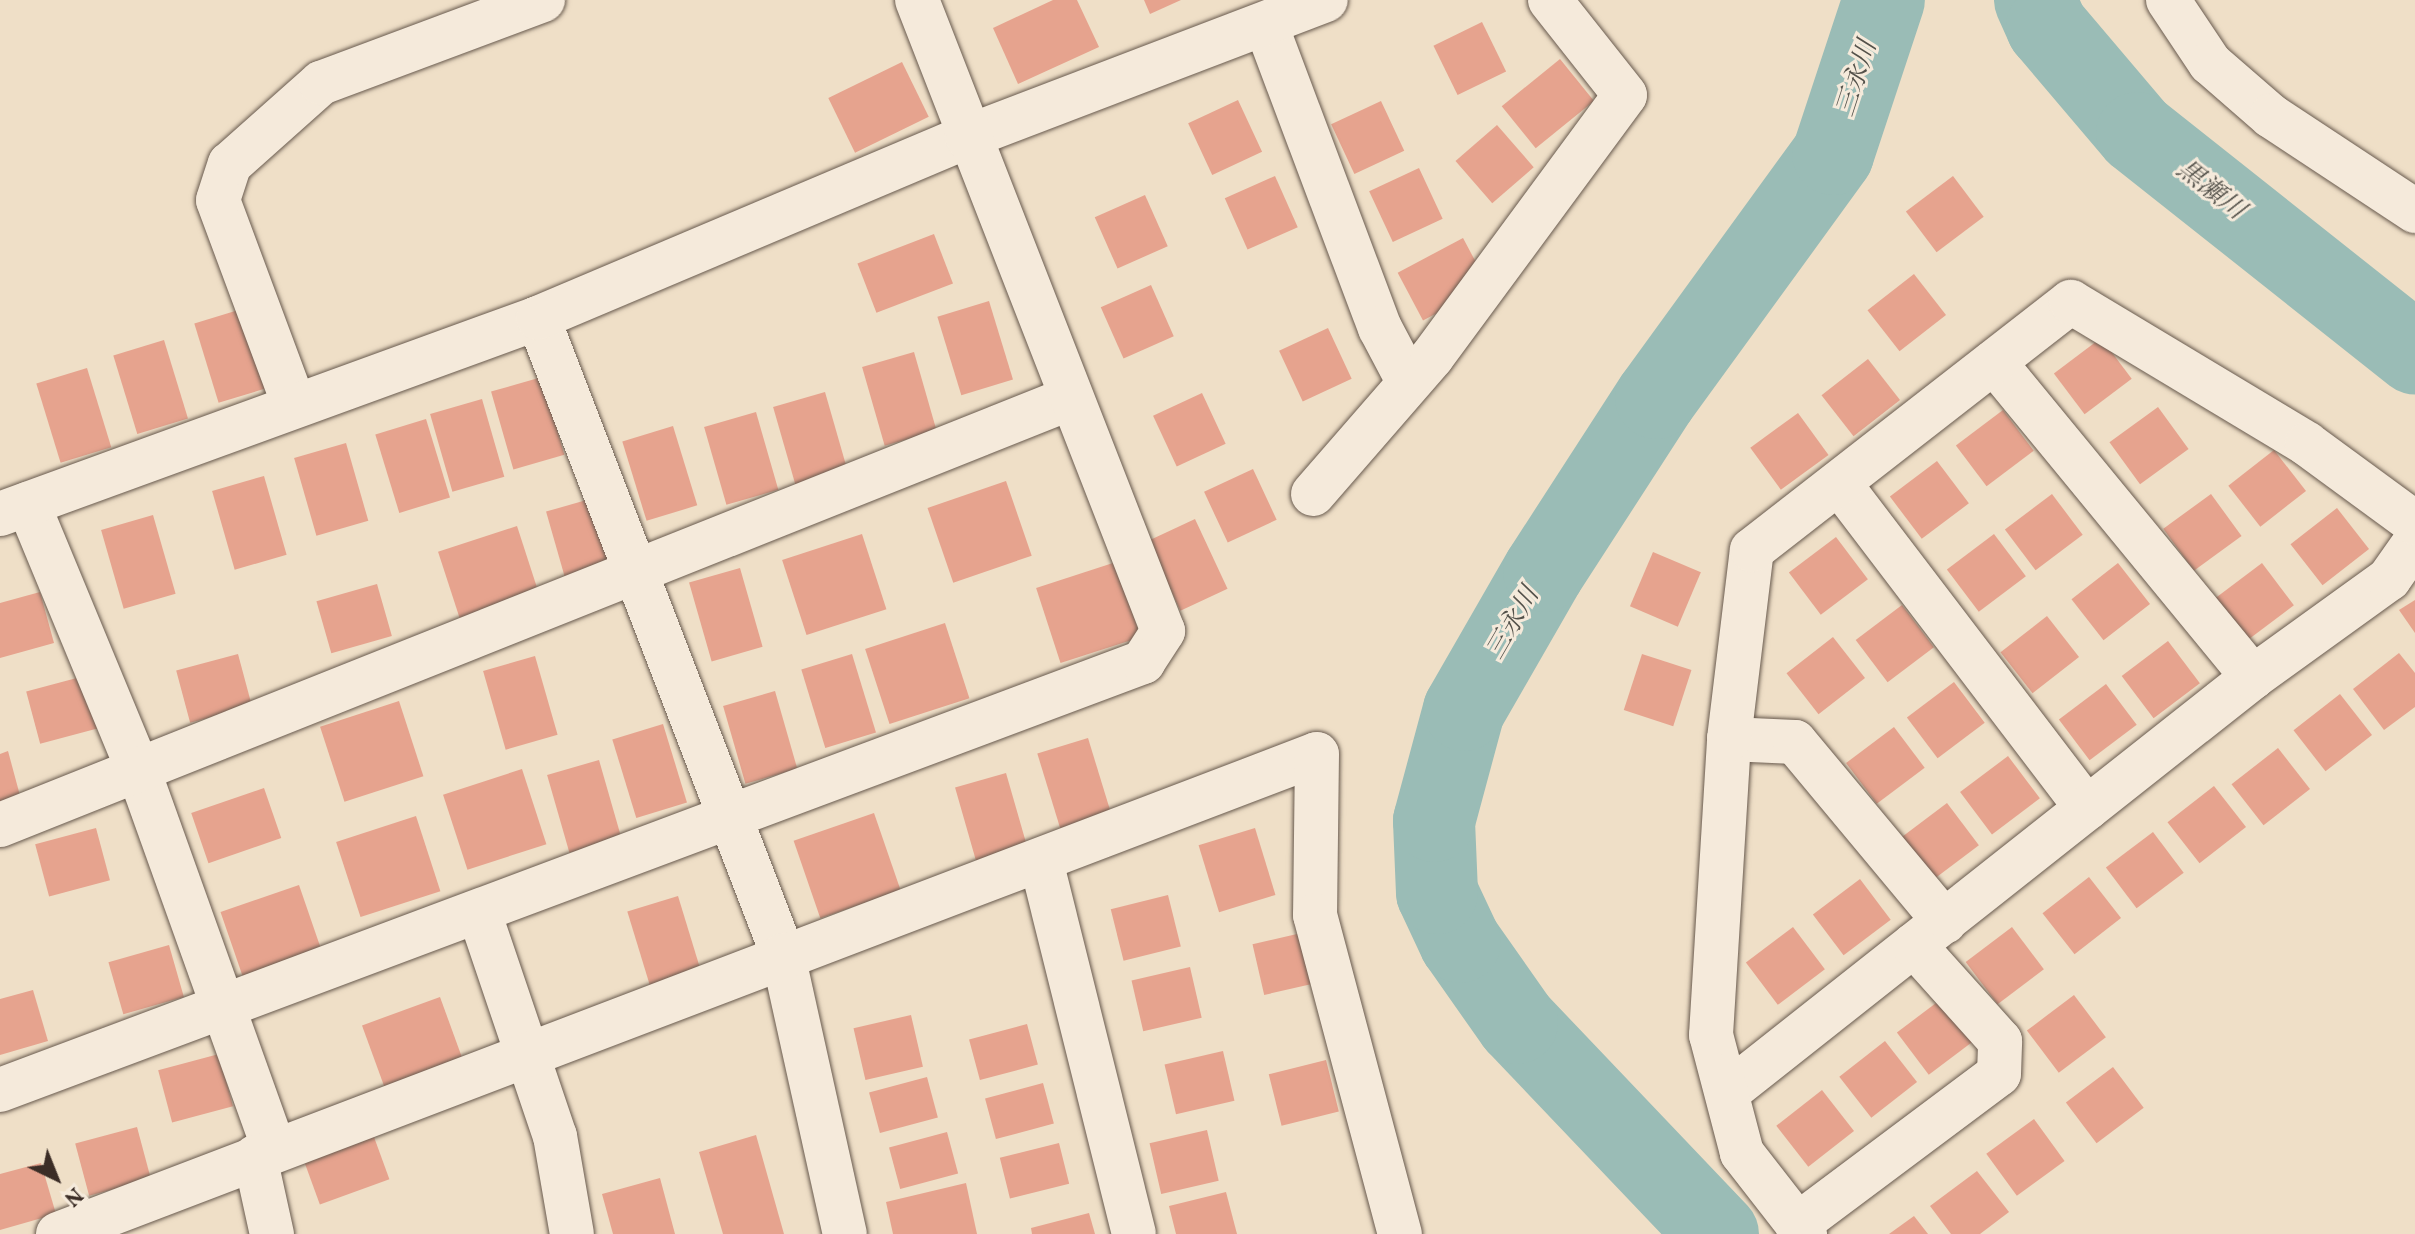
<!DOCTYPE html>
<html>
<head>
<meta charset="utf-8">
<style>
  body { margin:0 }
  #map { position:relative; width:2415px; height:1234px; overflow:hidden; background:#efdfc7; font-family:Vollkorn,"Noto Serif JP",serif }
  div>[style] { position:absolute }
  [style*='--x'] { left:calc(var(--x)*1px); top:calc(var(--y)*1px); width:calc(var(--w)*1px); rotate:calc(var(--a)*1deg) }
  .river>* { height:82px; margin:-41px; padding:0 41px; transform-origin:41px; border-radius:41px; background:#9abcb6 }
  .building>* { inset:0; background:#e6a38e; transform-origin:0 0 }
  .roads { filter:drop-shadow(0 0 2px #685a4e) drop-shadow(0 0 2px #685a4e) }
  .minor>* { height:44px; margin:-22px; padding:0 22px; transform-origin:22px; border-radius:22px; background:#f5eadb }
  span { translate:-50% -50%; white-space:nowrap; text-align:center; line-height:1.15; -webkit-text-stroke:6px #f5eadb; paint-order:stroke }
  .water-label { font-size:26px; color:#53514a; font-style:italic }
  .north { position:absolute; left:16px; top:1138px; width:80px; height:80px; -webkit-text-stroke:6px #f5eadb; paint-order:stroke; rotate:137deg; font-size:22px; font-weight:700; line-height:32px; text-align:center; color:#3b2d26 }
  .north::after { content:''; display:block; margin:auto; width:28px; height:36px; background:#3b2d26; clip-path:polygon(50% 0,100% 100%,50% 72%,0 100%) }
</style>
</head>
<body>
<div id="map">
  <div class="river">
    <div style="--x:2035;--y:0;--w:30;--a:66"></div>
    <div style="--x:2047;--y:27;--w:139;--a:49.7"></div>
    <div style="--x:2137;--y:133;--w:355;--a:38.4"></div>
    <div style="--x:1718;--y:1234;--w:291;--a:-133.6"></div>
    <div style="--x:1517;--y:1023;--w:99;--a:-125.1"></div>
    <div style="--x:1460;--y:942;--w:54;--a:-115.1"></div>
    <div style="--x:1437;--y:893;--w:72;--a:-92.4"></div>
    <div style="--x:1434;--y:821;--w:115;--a:-74.9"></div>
    <div style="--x:1464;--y:710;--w:160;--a:-60.1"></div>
    <div style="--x:1544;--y:571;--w:206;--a:-57.1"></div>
    <div style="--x:1656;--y:398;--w:301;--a:-54"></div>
    <div style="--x:1833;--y:154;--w:162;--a:-71.7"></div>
  </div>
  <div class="building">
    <div style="clip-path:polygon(1053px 0,1077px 0,1099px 47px,1018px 84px,993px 28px)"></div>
    <div style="clip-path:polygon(1144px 0,1181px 0,1150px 14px)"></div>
    <div style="left:1482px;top:22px;width:55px;height:54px;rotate:64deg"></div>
    <div style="left:1560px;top:59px;width:54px;height:75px;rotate:51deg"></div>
    <div style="left:902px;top:62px;width:61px;height:82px;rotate:64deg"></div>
    <div style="left:1238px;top:100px;width:57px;height:55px;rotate:65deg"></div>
    <div style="left:1381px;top:101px;width:55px;height:55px;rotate:65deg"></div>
    <div style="left:1497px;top:125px;width:56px;height:55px;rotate:49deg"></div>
    <div style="left:1419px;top:168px;width:56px;height:55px;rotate:65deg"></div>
    <div style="left:1275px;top:176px;width:56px;height:55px;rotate:66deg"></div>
    <div style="left:1953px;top:176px;width:51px;height:59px;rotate:53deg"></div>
    <div style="left:1145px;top:195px;width:56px;height:55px;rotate:66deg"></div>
    <div style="left:934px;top:234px;width:53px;height:82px;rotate:69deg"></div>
    <div style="left:1463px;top:238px;width:54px;height:74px;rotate:62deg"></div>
    <div style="left:1914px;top:274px;width:52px;height:59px;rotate:52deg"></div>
    <div style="left:1151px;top:285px;width:56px;height:55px;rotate:66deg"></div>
    <div style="left:989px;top:301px;width:82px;height:54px;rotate:73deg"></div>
    <div style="left:245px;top:308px;width:83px;height:53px;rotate:73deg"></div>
    <div style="left:1328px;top:328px;width:56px;height:54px;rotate:65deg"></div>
    <div style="left:2101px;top:338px;width:51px;height:59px;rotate:53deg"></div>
    <div style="left:164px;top:340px;width:82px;height:53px;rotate:73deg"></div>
    <div style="left:914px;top:352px;width:82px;height:54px;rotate:74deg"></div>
    <div style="left:1868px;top:359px;width:52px;height:59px;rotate:52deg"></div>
    <div style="left:87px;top:368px;width:83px;height:53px;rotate:73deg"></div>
    <div style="left:542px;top:377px;width:81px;height:53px;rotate:74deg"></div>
    <div style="left:825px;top:392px;width:81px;height:54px;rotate:74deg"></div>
    <div style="left:1202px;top:393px;width:56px;height:54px;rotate:65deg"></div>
    <div style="left:482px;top:399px;width:81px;height:54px;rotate:74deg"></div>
    <div style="left:2158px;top:407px;width:52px;height:60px;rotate:54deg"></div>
    <div style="left:2003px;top:410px;width:51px;height:59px;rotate:53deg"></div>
    <div style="left:756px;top:412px;width:81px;height:54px;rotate:74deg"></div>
    <div style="left:1798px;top:413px;width:52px;height:59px;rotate:54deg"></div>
    <div style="left:426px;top:419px;width:82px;height:53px;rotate:73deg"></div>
    <div style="left:673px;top:426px;width:83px;height:53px;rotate:73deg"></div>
    <div style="left:346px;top:443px;width:81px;height:54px;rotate:74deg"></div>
    <div style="left:2274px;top:450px;width:52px;height:58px;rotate:52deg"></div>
    <div style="left:1937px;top:461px;width:53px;height:59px;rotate:53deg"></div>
    <div style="left:1253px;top:469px;width:56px;height:54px;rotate:65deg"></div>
    <div style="left:264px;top:476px;width:82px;height:54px;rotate:74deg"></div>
    <div style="left:1006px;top:481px;width:79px;height:83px;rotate:71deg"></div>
    <div style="left:2052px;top:494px;width:51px;height:59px;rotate:53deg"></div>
    <div style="left:2211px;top:494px;width:52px;height:59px;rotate:54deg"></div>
    <div style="left:597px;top:497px;width:82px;height:53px;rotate:74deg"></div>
    <div style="left:2337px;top:508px;width:52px;height:59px;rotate:52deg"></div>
    <div style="left:153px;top:515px;width:82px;height:54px;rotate:74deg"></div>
    <div style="left:1195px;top:519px;width:77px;height:52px;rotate:65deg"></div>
    <div style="left:517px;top:526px;width:79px;height:83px;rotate:72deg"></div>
    <div style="left:862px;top:534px;width:79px;height:84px;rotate:72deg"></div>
    <div style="left:1994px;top:534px;width:53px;height:59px;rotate:53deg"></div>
    <div style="left:1836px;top:537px;width:53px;height:59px;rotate:53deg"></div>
    <div style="left:1653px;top:552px;width:52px;height:59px;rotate:23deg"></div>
    <div style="left:1116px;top:562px;width:79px;height:84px;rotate:72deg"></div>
    <div style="left:2118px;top:563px;width:52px;height:59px;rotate:52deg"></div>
    <div style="left:2262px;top:563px;width:53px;height:59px;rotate:53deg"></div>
    <div style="left:740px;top:568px;width:82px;height:53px;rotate:74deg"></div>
    <div style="left:377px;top:584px;width:54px;height:63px;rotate:74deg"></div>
    <div style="clip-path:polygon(40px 592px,54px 643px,0 658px,0 603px)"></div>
    <div style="clip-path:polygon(2415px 600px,2415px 633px,2399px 610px)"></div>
    <div style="left:1902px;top:605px;width:53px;height:58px;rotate:53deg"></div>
    <div style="left:2047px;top:616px;width:52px;height:59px;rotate:52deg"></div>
    <div style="left:945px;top:623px;width:79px;height:84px;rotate:72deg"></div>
    <div style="left:1833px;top:637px;width:52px;height:59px;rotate:52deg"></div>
    <div style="left:2168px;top:641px;width:53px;height:58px;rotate:53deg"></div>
    <div style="clip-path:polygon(2399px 653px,2415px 673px,2415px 707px,2384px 730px,2353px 689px)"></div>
    <div style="left:238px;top:654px;width:54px;height:64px;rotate:75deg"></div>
    <div style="left:852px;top:654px;width:82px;height:53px;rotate:73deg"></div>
    <div style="left:1642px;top:654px;width:52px;height:59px;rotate:18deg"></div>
    <div style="left:535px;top:656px;width:82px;height:54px;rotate:74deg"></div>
    <div style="left:88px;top:675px;width:54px;height:64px;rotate:75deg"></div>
    <div style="left:1954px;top:682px;width:51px;height:59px;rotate:53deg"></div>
    <div style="left:2106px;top:684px;width:51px;height:59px;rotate:53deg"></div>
    <div style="left:775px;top:691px;width:81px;height:54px;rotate:74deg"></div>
    <div style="left:2340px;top:694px;width:52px;height:59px;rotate:52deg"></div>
    <div style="left:399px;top:701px;width:79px;height:83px;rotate:72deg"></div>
    <div style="left:663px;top:724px;width:82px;height:53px;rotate:73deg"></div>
    <div style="left:1894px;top:727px;width:51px;height:60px;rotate:53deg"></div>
    <div style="left:1088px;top:738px;width:83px;height:53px;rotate:73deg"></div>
    <div style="left:2278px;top:748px;width:52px;height:59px;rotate:52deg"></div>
    <div style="clip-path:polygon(8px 751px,22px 803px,0 810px,0 754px)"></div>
    <div style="left:2008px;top:756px;width:53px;height:60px;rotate:53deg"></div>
    <div style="left:599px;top:760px;width:81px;height:54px;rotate:74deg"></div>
    <div style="left:522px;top:769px;width:79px;height:83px;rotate:72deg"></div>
    <div style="left:1006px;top:773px;width:82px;height:53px;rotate:74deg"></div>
    <div style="left:2214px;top:786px;width:52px;height:59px;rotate:52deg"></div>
    <div style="left:264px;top:788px;width:53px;height:77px;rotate:71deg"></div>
    <div style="left:1947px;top:803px;width:53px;height:59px;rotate:53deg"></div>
    <div style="left:874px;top:813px;width:82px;height:85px;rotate:71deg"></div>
    <div style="left:416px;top:816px;width:79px;height:84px;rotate:72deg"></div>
    <div style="left:96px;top:828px;width:54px;height:63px;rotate:75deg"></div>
    <div style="left:1255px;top:828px;width:70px;height:59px;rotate:73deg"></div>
    <div style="left:2153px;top:832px;width:51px;height:59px;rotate:53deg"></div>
    <div style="left:2089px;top:877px;width:52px;height:59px;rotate:52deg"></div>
    <div style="left:1860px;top:879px;width:51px;height:59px;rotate:53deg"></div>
    <div style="left:299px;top:885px;width:78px;height:83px;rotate:71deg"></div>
    <div style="left:1168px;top:895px;width:53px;height:59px;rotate:76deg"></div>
    <div style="left:678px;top:896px;width:82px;height:53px;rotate:73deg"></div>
    <div style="left:1793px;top:927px;width:53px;height:59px;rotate:53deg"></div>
    <div style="left:2012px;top:927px;width:53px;height:58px;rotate:53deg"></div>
    <div style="left:1310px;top:931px;width:52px;height:59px;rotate:77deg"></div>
    <div style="left:169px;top:945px;width:54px;height:63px;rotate:74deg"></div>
    <div style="left:1190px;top:967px;width:52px;height:60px;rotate:77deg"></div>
    <div style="clip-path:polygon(33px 990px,48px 1041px,0 1055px,0 999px)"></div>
    <div style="left:2074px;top:995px;width:53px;height:59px;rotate:53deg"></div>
    <div style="left:440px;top:997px;width:76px;height:83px;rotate:70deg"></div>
    <div style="left:1944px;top:997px;width:53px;height:59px;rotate:53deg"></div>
    <div style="left:911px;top:1015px;width:53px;height:59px;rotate:77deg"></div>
    <div style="left:1027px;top:1024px;width:42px;height:60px;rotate:75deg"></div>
    <div style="left:1885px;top:1041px;width:52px;height:58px;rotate:52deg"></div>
    <div style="left:1223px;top:1051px;width:51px;height:60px;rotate:77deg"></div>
    <div style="left:219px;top:1054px;width:54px;height:63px;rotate:75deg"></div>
    <div style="left:1326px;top:1060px;width:53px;height:59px;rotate:76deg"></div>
    <div style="left:2113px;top:1067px;width:51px;height:59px;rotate:53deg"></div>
    <div style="left:927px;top:1077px;width:42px;height:60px;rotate:75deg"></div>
    <div style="left:1043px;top:1083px;width:42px;height:60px;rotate:75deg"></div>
    <div style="left:1822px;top:1090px;width:52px;height:58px;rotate:52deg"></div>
    <div style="left:2034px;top:1119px;width:52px;height:59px;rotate:54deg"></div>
    <div style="left:137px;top:1127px;width:54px;height:64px;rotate:75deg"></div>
    <div style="left:1207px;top:1130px;width:52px;height:59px;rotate:77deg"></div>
    <div style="left:947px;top:1132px;width:43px;height:60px;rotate:75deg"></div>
    <div style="clip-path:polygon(756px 1135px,784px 1234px,723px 1234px,699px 1152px)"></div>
    <div style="left:374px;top:1137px;width:45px;height:74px;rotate:70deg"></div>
    <div style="left:1059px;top:1143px;width:42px;height:61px;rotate:76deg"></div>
    <div style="clip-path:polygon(41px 1163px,56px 1214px,0 1230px,0 1174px)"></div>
    <div style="clip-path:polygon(1977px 1171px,2009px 1212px,1980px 1234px,1951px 1234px,1930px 1206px)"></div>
    <div style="clip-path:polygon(660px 1178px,675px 1234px,613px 1234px,602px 1194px)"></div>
    <div style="clip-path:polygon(966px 1183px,977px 1234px,893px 1234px,886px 1202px)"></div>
    <div style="clip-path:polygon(1226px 1192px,1237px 1234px,1176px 1234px,1169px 1206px)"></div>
    <div style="clip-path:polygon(1089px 1213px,1095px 1234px,1032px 1234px,1031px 1228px)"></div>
    <div style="clip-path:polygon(1914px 1216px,1928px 1234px,1889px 1234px)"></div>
  </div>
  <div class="roads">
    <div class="minor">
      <div style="--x:2168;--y:0;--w:76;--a:56.3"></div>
      <div style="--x:2210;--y:63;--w:81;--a:41"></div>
      <div style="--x:2271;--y:116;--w:173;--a:33.4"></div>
      <div style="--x:1266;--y:25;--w:324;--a:69.4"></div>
      <div style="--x:1380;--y:328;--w:60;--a:62.2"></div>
      <div style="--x:538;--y:318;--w:682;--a:68.96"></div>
      <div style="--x:783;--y:955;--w:286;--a:77.5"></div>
      <div style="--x:1994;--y:362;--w:408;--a:50.6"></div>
      <div style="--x:293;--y:402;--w:215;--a:-110.4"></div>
      <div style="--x:218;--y:200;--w:38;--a:-72"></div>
      <div style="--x:230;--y:164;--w:122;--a:-41.7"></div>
      <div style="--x:321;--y:83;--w:237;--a:-20.5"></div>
      <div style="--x:1839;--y:483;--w:409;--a:52.7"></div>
      <div style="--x:1313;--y:494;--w:181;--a:-49"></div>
      <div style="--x:1432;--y:357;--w:325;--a:-53.6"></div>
      <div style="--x:1625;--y:95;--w:121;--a:-128.3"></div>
      <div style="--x:28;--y:504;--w:287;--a:67.5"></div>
      <div style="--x:138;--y:769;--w:404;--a:70.3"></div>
      <div style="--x:0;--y:514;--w:573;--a:-20.02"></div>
      <div style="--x:538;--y:318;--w:466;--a:-22.9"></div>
      <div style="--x:967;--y:137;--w:384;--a:-20.9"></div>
      <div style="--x:1729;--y:739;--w:66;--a:2.6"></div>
      <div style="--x:1795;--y:742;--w:234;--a:50.2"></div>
      <div style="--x:0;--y:825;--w:1153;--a:-21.74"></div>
      <div style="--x:1041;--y:861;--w:384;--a:76"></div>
      <div style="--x:479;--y:912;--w:237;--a:71.3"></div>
      <div style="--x:555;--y:1136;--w:99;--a:80.2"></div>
      <div style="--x:0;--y:1090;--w:1221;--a:-20.53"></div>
      <div style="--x:1143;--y:662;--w:37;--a:-57"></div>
      <div style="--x:1163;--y:631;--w:677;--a:-111.3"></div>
      <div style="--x:1729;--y:1091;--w:668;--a:-38.31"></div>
      <div style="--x:2253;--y:677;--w:168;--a:-35.8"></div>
      <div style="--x:2389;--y:579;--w:45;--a:-54.9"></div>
      <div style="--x:255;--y:1157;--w:79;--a:77.6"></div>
      <div style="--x:1797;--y:1225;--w:252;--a:-36.8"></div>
      <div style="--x:1999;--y:1074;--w:33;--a:-88"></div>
      <div style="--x:2000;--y:1041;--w:129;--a:-131.9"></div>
      <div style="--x:58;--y:1234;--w:1347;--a:-20.87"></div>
      <div style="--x:1317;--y:754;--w:161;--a:90.7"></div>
      <div style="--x:1315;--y:915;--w:330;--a:75.1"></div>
      <div style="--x:1805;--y:1234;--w:103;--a:-127.9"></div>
      <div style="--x:1742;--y:1153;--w:122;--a:-104.7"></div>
      <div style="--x:1711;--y:1035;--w:297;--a:-86.5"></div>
      <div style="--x:1729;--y:739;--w:190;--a:-83.1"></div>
      <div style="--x:1752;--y:550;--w:404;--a:-37.9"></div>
      <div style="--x:2071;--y:302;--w:275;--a:31"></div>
      <div style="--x:2307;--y:444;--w:134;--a:36.2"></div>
    </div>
  </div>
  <div class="water-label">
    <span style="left:1858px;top:79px;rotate:-72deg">三永川</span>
    <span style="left:2210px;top:191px;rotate:38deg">黒瀬川</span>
    <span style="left:1514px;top:624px;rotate:-60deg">三永川</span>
  </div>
  <div class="north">N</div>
</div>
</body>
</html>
